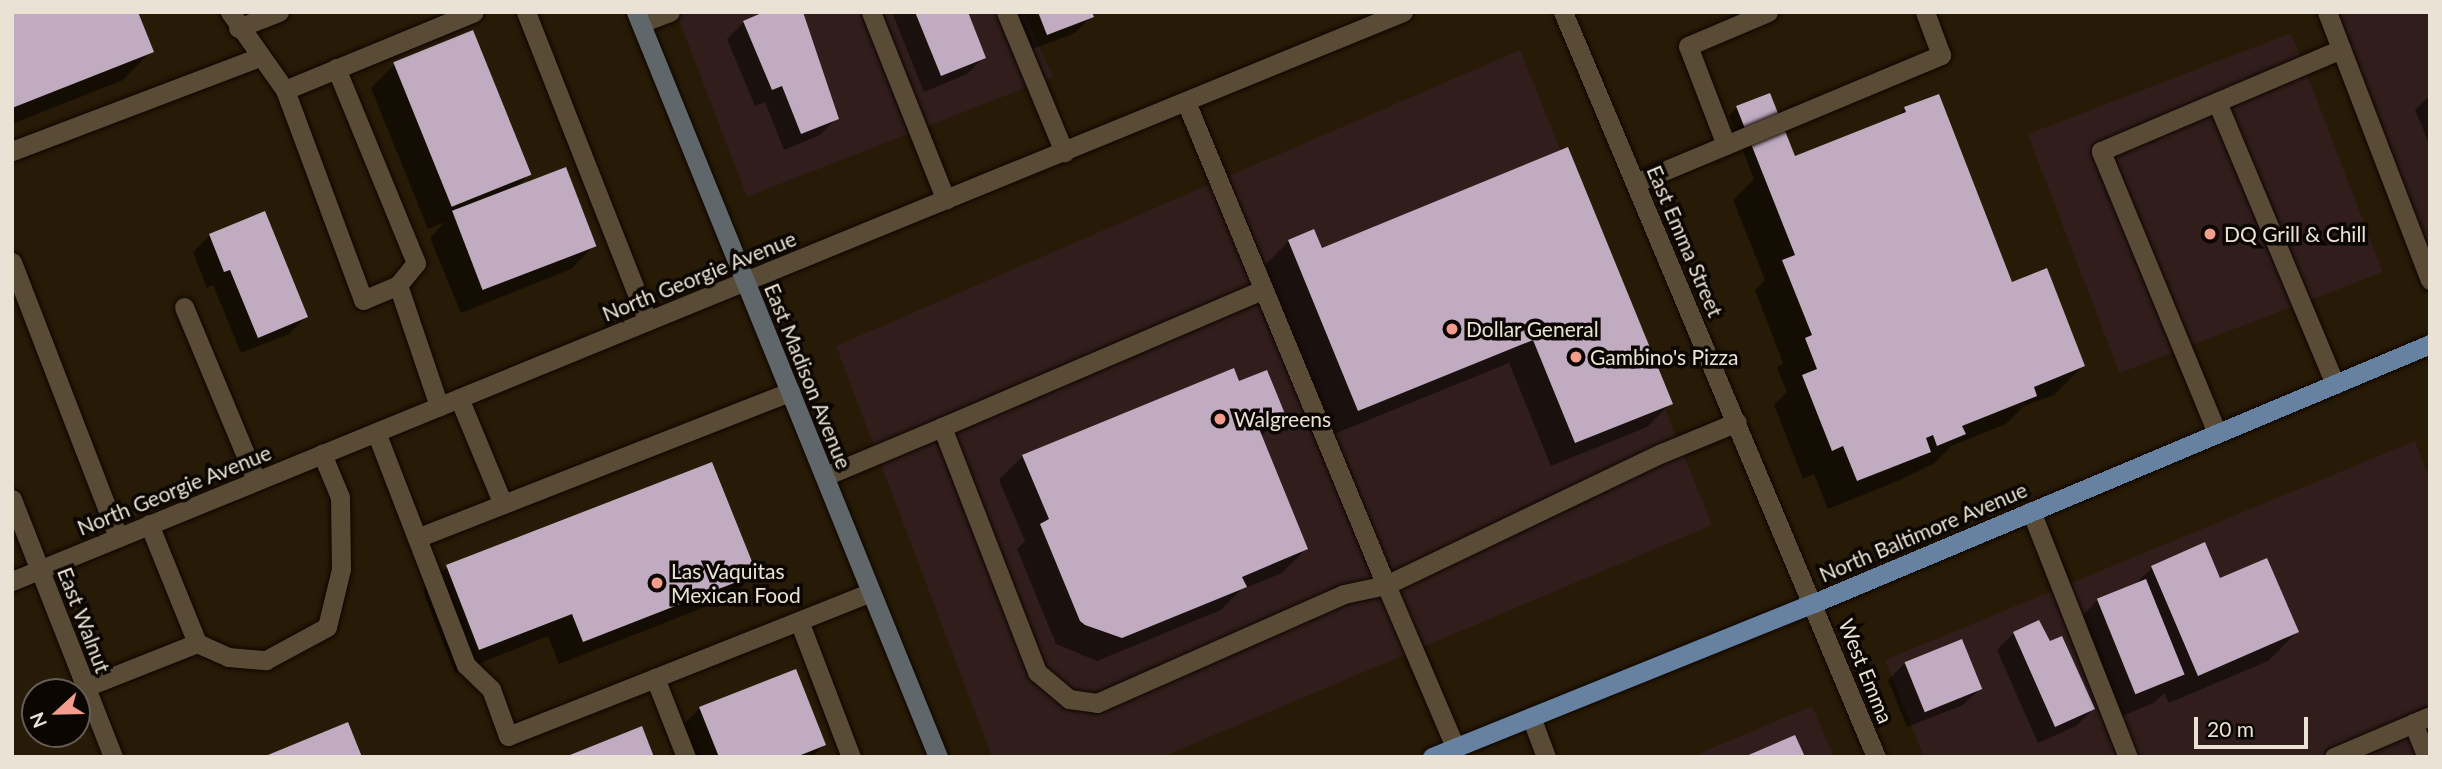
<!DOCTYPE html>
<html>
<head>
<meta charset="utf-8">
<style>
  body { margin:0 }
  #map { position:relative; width:2442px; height:769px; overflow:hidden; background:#271a06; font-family:Lato,sans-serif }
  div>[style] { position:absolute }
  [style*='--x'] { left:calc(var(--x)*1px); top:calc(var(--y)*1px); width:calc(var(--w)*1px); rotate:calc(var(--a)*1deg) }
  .commercial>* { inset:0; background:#311e1c; transform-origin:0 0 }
  .shadow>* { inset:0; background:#0007 }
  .building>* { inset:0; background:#c0abc1; transform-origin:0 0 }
  .roads { filter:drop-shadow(0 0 2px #0f0500) drop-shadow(0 0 2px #0f0500) }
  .service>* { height:19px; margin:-9.5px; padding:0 9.5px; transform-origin:9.5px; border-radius:9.5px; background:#594b36 }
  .minor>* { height:19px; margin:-9.5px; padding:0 9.5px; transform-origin:9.5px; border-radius:9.5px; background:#594b36 }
  .secondary>* { height:19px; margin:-9.5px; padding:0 9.5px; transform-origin:9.5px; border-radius:9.5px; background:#60676b }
  .primary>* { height:19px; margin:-9.5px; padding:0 9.5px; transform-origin:9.5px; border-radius:9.5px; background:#6682a0 }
  .dots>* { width:19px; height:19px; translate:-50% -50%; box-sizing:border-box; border:4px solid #0b0602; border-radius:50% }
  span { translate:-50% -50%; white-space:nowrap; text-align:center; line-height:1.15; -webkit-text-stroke:7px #0b0602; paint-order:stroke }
  .poi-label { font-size:21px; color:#eae2d5 }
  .left { translate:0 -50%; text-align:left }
  .street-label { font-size:21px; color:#eae2d5 }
  .frame { position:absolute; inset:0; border:14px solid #eae2d5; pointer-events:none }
  .north { position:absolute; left:21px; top:678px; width:70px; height:70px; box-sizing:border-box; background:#0b0602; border:2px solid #645e56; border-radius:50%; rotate:248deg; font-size:19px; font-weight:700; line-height:28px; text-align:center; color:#eae2d5 }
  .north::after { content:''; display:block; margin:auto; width:24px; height:32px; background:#f49d8d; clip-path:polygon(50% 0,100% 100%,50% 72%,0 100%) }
  .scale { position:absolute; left:2194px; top:717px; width:114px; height:32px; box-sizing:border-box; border:4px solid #eae2d5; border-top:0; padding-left:9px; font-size:21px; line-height:24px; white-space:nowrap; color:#eae2d5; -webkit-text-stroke:5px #0b0602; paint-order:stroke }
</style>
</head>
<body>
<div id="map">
  <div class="commercial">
    <div style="clip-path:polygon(676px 12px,1024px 12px,1053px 77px,747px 197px)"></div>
    <div style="clip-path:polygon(2327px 12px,2430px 12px,2430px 280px)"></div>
    <div style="left:2291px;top:33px;width:256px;height:282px;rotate:69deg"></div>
    <div style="clip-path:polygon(1520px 50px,1712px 525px,1162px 757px,992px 757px,836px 346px)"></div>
    <div style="clip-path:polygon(2415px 441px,2430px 480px,2430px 757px,1924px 757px,1885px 660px)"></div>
    <div style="clip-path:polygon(1812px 706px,1834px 757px,1691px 757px)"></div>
  </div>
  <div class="shadow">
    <div style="clip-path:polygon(12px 12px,151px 51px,123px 80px,12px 124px)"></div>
    <div style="clip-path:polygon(801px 12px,837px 118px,820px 135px,784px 150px,765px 102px,755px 106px,727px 39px,744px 22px)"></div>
    <div style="clip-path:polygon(892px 12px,966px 12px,984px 57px,967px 74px,924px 92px)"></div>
    <div style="clip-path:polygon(1015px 12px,1090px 12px,1092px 16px,1075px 33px,1030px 50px)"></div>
    <div style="clip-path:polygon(395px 64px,529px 174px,514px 190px,595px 245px,571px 269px,461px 313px,430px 238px,445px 222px,428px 229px,371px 88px)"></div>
    <div style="clip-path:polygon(2430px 95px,2430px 146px,2415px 110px)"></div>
    <div style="clip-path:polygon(1737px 107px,1794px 159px,1895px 119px,1905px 109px,2011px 284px,2083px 366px,2054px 395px,2024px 406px,2006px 424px,1951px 446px,1935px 463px,1900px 480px,1828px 509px,1814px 474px,1803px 479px,1774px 405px,1787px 392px,1777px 368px,1783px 363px,1755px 290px,1765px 280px,1733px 200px,1754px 179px,1729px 116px)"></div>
    <div style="clip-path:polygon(1567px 150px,1671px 403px,1647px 427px,1551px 466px,1509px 363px,1334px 434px,1265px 265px,1289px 241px,1321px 250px)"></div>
    <div style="clip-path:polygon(210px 235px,306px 317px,289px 334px,241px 353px,213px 285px,207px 288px,193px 252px)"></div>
    <div style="clip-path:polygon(1283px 414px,1260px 437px,1306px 549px,1282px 573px,1241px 590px,1221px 610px,1097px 661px,1056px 644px,1017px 549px,1025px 541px,999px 480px,1023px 456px)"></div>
    <div style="clip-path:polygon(2204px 545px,2219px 580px,2297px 632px,2268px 661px,2169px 703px,2164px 693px,2154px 703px,2107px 722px,2069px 629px,2098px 600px,2133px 586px,2152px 568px)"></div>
    <div style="clip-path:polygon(447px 567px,754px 574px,731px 597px,559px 664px,548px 636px,455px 673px,423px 591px)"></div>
    <div style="clip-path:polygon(2014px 633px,2049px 644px,2093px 709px,2076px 726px,2038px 743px,1997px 650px)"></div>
    <div style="clip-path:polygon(1905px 663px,1980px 689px,1963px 705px,1907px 727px,1888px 680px)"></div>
    <div style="clip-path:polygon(700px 708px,824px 745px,812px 757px,686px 757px,676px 732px)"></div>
  </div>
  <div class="building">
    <div style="clip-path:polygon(12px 12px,138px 12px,154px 52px,12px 108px)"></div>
    <div style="clip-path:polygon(764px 12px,803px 12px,839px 119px,801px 134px,782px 86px,772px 90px,743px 21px)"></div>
    <div style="clip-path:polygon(915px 12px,968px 12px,986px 58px,941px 76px)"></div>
    <div style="clip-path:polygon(1038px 12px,1092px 12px,1094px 17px,1047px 35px)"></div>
    <div style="left:473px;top:30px;width:156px;height:86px;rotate:68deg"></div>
    <div style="clip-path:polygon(1770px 93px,1795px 156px,1906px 112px,1904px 107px,1939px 94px,2012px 282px,2047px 268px,2085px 366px,2034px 387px,2037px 396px,1962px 426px,1966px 434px,1937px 446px,1933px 435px,1926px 438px,1931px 452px,1857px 481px,1843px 446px,1832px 451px,1802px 375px,1817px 369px,1805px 338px,1812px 335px,1782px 260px,1795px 255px,1736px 106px)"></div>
    <div style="clip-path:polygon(1568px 147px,1673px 404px,1575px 443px,1533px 340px,1358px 411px,1288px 240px,1314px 229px,1322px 248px)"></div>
    <div style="left:566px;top:167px;width:85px;height:122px;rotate:69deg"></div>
    <div style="clip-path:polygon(265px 211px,308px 317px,258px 338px,230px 270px,224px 272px,209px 234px)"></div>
    <div style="clip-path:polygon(1234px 368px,1239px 381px,1267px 370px,1285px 414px,1258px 426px,1308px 549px,1242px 577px,1247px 587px,1122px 638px,1085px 625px,1080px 621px,1040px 524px,1049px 519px,1022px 455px)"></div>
    <div style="clip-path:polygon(712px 462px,757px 574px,583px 642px,572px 614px,479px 650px,446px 565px)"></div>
    <div style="clip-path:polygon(2205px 542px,2220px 578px,2267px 558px,2299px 632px,2198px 676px,2151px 566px)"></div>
    <div style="left:2146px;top:579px;width:103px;height:53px;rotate:68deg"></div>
    <div style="clip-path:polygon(2039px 620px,2050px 641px,2062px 636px,2095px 709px,2055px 727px,2013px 632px)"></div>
    <div style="left:1962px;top:639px;width:54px;height:62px;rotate:68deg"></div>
    <div style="clip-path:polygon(796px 669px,826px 745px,796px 757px,719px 757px,699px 707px)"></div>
    <div style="clip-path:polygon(348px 722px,362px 757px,263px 757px)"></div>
    <div style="clip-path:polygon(642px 726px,654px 757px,565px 757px)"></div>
    <div style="clip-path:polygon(1795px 735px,1805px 757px,1744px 757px)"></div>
  </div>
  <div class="roads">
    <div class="service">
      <div style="--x:230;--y:12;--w:95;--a:54.8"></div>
      <div style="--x:285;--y:90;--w:224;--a:69.6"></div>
      <div style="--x:363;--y:300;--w:38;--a:-23"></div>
      <div style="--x:398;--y:285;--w:128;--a:71.3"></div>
      <div style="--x:526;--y:12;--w:332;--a:68.5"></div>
      <div style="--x:871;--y:12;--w:202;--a:68.3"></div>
      <div style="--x:1006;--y:12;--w:152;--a:67.5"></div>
      <div style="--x:641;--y:23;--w:31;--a:-21"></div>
      <div style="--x:238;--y:28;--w:44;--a:-21.3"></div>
      <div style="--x:336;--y:68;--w:211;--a:67.7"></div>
      <div style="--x:416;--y:263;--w:28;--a:129"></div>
      <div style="--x:285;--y:90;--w:204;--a:-22.4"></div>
      <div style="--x:1186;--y:102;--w:523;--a:67.51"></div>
      <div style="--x:1386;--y:585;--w:306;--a:-25.6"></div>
      <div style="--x:1662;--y:453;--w:81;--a:-22.5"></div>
      <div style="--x:2217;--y:102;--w:306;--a:67.3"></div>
      <div style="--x:1726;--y:145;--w:106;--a:-111"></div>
      <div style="--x:1688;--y:46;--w:87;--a:-23"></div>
      <div style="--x:12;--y:151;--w:265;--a:-20.8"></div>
      <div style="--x:1635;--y:183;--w:332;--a:-22.7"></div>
      <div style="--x:1941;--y:55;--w:46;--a:-110.4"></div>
      <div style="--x:12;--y:262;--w:295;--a:68.9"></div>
      <div style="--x:184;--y:307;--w:187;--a:67.4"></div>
      <div style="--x:459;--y:398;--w:115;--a:67.5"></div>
      <div style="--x:942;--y:427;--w:348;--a:-23.2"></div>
      <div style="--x:376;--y:432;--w:250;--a:68.9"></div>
      <div style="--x:466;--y:665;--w:35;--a:44"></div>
      <div style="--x:491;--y:689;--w:50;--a:70.1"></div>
      <div style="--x:508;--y:736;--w:158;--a:-21.5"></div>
      <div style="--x:655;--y:678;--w:85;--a:68.6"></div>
      <div style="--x:2217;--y:433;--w:305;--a:-112.4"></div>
      <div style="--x:2101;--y:151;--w:261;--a:-23"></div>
      <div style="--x:825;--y:476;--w:127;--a:-22.7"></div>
      <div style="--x:942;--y:427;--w:263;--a:68.8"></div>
      <div style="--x:1037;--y:672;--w:42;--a:40.2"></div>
      <div style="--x:1069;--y:699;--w:28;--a:8"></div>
      <div style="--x:1097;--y:703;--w:270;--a:-23.8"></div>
      <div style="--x:1344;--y:594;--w:43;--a:-12.1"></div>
      <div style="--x:1386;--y:585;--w:176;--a:66.9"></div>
      <div style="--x:2031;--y:511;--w:264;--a:68.5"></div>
      <div style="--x:149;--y:524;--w:128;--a:68"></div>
      <div style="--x:417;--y:538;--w:401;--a:-21.4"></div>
      <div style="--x:799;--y:621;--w:146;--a:69.1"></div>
      <div style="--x:655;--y:678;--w:230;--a:-21.7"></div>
      <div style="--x:86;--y:687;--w:119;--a:-21.6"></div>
      <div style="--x:197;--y:643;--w:34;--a:24"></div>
      <div style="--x:228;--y:657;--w:38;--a:5"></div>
      <div style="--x:266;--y:660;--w:69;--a:-28.4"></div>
      <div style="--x:327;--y:627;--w:60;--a:-76.4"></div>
      <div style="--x:341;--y:569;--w:72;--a:-90.8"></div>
      <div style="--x:340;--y:497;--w:47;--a:-112.7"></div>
      <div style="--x:1531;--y:717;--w:43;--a:69.4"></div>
      <div style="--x:2413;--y:723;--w:37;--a:68"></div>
      <div style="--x:2334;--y:757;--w:104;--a:-23.1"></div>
    </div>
    <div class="minor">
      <div style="--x:1563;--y:12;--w:808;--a:67.21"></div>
      <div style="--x:2327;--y:12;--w:287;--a:69"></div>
      <div style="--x:12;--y:499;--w:277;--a:68.6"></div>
      <div style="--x:12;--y:581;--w:1503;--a:-22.25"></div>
    </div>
    <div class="secondary">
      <div style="--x:636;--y:12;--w:804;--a:67.93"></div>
    </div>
    <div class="primary">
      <div style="--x:1432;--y:757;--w:412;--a:-22"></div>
      <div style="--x:1814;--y:603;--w:668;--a:-22.8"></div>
    </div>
  </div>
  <div class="dots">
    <div style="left:2210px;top:234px;background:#f49d8d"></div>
    <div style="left:1452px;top:329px;background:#f49d8d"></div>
    <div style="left:1576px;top:357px;background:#f49d8d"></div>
    <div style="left:1220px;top:419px;background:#f49d8d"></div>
    <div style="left:657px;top:583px;background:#f49d8d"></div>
  </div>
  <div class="poi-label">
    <span class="left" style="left:2224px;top:234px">DQ Grill &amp; Chill</span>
    <span class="left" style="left:1466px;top:329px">Dollar General</span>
    <span class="left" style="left:1590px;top:357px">Gambino's Pizza</span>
    <span class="left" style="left:1234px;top:419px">Walgreens</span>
    <span class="left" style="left:671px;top:583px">Las Vaquitas<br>Mexican Food</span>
  </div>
  <div class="street-label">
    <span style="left:1685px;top:241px;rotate:67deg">East Emma Street</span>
    <span style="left:699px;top:276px;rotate:-22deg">North Georgie Avenue</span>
    <span style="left:808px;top:376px;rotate:68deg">East Madison Avenue</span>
    <span style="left:174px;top:490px;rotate:-22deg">North Georgie Avenue</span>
    <span style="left:1923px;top:532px;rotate:-23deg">North Baltimore Avenue</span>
    <span style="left:84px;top:620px;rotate:69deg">East Walnut</span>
    <span style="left:1866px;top:671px;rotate:68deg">West Emma</span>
  </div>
  <div class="frame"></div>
  <div class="north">N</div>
  <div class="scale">20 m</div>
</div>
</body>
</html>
